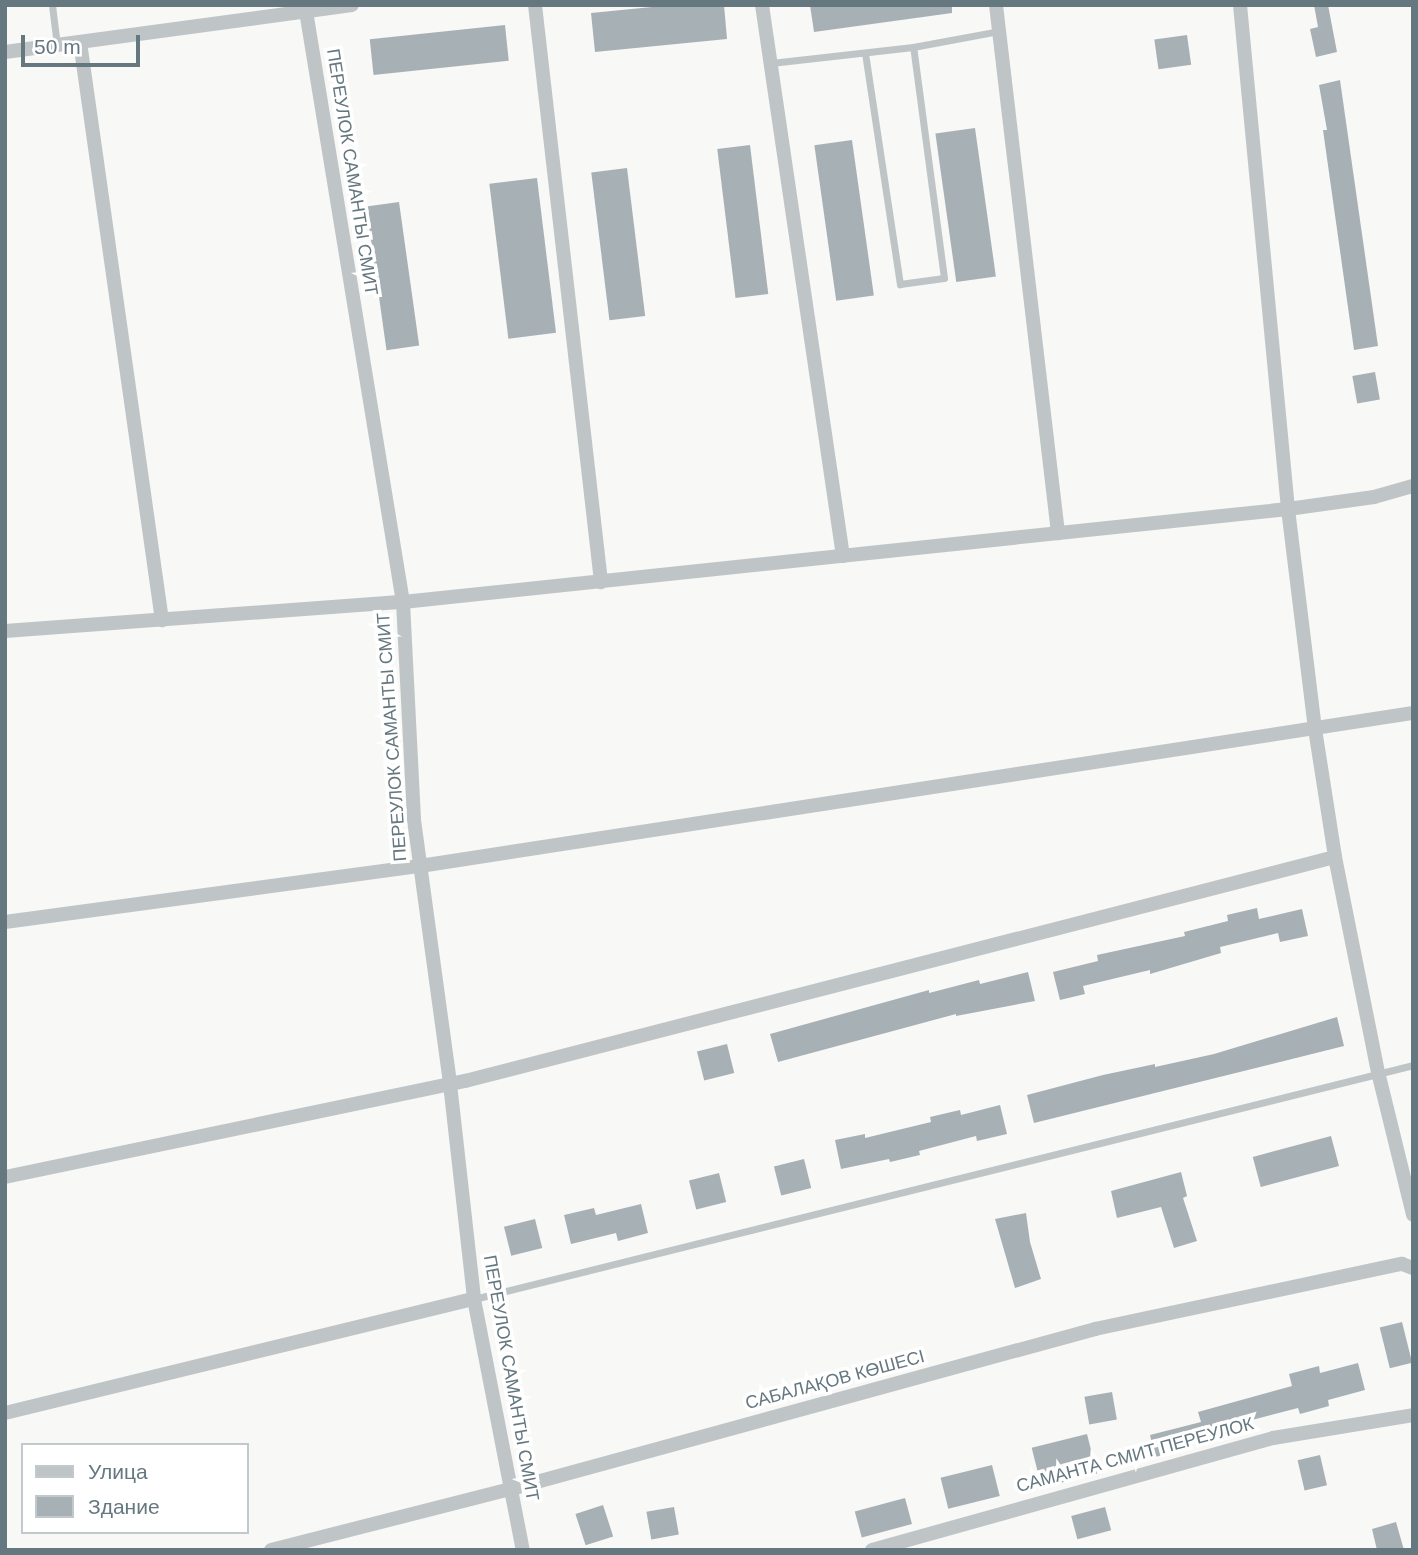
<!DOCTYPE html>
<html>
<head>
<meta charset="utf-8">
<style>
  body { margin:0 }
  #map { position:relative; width:1418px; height:1555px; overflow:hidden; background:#f8f8f6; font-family:Arial,sans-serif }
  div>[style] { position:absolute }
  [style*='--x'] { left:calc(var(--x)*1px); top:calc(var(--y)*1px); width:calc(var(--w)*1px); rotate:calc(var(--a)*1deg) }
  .building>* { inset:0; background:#a7b1b5; transform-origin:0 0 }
  .lane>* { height:7px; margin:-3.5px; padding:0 3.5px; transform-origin:3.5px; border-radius:3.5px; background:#bfc5c7 }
  .street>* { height:14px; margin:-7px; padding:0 7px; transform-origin:7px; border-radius:7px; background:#bfc5c7 }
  span { translate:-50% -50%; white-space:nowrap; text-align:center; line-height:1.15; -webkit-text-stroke:7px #fff; paint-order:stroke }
  .street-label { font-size:18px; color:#65777f }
  .frame { position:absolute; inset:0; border:7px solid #65777f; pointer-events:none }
  .legend { position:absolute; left:21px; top:1443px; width:228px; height:91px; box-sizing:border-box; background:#fff; border:2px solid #c1c9cc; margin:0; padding:9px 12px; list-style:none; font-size:21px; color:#65777f }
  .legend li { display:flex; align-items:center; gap:14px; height:35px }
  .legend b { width:35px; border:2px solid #c1c9cc }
  .scale { position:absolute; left:21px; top:35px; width:119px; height:32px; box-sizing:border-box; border:4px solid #65777f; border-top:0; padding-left:9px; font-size:21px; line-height:24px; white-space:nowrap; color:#65777f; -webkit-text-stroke:5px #fff; paint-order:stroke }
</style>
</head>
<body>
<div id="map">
  <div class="building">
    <div style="clip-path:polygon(672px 5px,724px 5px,727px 39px,595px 52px,591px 13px)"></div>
    <div style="clip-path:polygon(810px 5px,952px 5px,952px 13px,814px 32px)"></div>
    <div style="clip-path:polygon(1314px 5px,1328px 5px,1337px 52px,1316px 57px,1310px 29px,1318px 27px)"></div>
    <div style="left:505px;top:25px;width:36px;height:136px;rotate:84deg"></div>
    <div style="left:1187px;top:35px;width:30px;height:33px;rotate:82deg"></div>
    <div style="clip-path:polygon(1340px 80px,1378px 346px,1354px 350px,1323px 130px,1327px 130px,1319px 85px)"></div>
    <div style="left:975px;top:128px;width:150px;height:40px;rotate:82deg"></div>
    <div style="left:852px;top:140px;width:157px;height:38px;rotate:82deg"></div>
    <div style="left:750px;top:145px;width:150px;height:33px;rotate:83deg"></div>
    <div style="left:627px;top:168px;width:149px;height:36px;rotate:83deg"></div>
    <div style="left:537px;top:178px;width:156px;height:48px;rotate:83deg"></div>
    <div style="left:399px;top:202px;width:145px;height:33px;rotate:82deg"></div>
    <div style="left:1375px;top:372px;width:28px;height:23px;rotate:80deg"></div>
    <div style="clip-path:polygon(1257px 908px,1259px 919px,1302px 909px,1308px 936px,1280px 942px,1278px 933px,1220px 947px,1221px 953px,1150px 974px,1150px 970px,1083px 986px,1085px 994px,1060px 1000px,1053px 972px,1098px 961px,1097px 955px,1185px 936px,1184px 932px,1228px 921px,1227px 915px)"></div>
    <div style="clip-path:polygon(1028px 972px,1035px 1001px,956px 1016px,956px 1014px,778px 1062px,770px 1034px,929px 990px,929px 993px,979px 980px,980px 984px)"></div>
    <div style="clip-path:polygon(1337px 1017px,1344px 1046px,1034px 1123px,1027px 1095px,1103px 1075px,1155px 1064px,1155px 1067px,1214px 1054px)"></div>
    <div style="left:727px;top:1044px;width:30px;height:31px;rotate:76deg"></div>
    <div style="clip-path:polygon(1000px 1105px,1007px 1134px,977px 1141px,976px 1136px,919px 1151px,920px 1155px,890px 1162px,889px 1159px,841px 1169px,835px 1140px,865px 1134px,865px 1138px,931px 1122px,930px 1117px,960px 1110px,961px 1115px)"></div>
    <div style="left:1331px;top:1136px;width:31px;height:81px;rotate:75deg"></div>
    <div style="left:804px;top:1159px;width:30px;height:31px;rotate:76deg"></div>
    <div style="clip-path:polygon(1181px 1172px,1187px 1196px,1183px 1198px,1197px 1241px,1174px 1248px,1161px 1207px,1117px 1218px,1111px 1191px)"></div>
    <div style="left:719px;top:1173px;width:30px;height:31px;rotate:76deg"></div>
    <div style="clip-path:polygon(641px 1204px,648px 1233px,618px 1241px,616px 1233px,571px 1244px,564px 1215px,594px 1208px,596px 1215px)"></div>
    <div style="clip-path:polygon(1026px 1213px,1030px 1242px,1041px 1279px,1015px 1288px,995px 1219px)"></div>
    <div style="left:535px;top:1219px;width:30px;height:32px;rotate:76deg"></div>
    <div style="left:1402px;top:1322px;width:42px;height:23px;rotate:76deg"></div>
    <div style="clip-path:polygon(1358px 1363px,1365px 1390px,1328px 1400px,1329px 1406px,1300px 1414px,1298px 1408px,1229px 1426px,1231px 1432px,1188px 1443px,1190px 1448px,1155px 1457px,1150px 1435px,1201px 1422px,1198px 1412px,1292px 1386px,1289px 1374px,1319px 1366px,1320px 1373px)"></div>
    <div style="left:1112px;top:1392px;width:28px;height:28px;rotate:80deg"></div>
    <div style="left:1087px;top:1434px;width:41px;height:57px;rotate:76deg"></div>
    <div style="left:1320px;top:1455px;width:31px;height:23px;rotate:77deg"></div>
    <div style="left:992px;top:1465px;width:32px;height:53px;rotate:76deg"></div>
    <div style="left:905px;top:1498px;width:27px;height:52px;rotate:75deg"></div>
    <div style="left:603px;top:1505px;width:33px;height:29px;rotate:72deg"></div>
    <div style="left:674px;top:1507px;width:28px;height:28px;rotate:80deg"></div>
    <div style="left:1105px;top:1507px;width:24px;height:35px;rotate:75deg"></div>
    <div style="clip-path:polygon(1396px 1522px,1404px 1550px,1377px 1550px,1372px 1529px)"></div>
  </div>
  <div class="lane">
    <div style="--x:52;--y:5;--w:40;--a:82.9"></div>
    <div style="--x:865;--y:53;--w:234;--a:81.4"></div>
    <div style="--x:900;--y:284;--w:44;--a:-7.8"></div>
    <div style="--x:944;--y:278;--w:233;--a:-97.6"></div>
    <div style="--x:771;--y:63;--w:143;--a:-6.4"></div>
    <div style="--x:913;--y:47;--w:87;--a:-10.5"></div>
    <div style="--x:474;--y:1299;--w:968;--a:-13.99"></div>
  </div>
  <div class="street">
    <div style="--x:305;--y:5;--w:605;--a:80.68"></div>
    <div style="--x:403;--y:602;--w:218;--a:87.1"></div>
    <div style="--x:414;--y:820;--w:266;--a:82.2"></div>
    <div style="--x:450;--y:1084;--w:216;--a:83.6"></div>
    <div style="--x:474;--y:1299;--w:256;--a:79"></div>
    <div style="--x:535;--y:5;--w:581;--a:83.47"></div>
    <div style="--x:762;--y:5;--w:557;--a:81.64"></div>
    <div style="--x:996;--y:5;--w:532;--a:83.3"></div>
    <div style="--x:1240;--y:5;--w:506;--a:84.56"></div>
    <div style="--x:1288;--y:509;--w:222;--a:83"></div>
    <div style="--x:1315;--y:729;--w:130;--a:81.1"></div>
    <div style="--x:1335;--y:857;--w:219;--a:78.7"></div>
    <div style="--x:1378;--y:1072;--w:147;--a:76.2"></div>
    <div style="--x:80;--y:42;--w:584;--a:81.93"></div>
    <div style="--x:5;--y:52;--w:350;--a:-7.7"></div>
    <div style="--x:5;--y:631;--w:399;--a:-4.2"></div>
    <div style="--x:403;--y:602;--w:890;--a:-6"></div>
    <div style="--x:1288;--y:509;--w:87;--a:-7.9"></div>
    <div style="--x:1374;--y:497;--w:41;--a:-15.8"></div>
    <div style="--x:5;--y:922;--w:419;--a:-7.7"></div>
    <div style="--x:420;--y:866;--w:1005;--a:-8.76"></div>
    <div style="--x:5;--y:1177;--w:470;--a:-11.8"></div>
    <div style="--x:465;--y:1081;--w:898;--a:-14.44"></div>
    <div style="--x:5;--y:1413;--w:483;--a:-13.7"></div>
    <div style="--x:271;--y:1550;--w:248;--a:-14.3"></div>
    <div style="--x:511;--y:1489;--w:606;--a:-15.32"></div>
    <div style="--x:1095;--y:1329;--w:314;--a:-12"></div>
    <div style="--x:1402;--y:1264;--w:12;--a:20"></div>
    <div style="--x:872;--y:1550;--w:416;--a:-15.6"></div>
    <div style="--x:1273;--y:1438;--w:142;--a:-9.3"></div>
  </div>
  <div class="street-label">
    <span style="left:352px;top:172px;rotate:81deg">ПЕРЕУЛОК САМАНТЫ СМИТ</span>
    <span style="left:392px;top:737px;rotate:-94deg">ПЕРЕУЛОК САМАНТЫ СМИТ</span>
    <span style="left:511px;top:1378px;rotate:80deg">ПЕРЕУЛОК САМАНТЫ СМИТ</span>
    <span style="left:835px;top:1380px;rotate:-15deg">САБАЛАҚОВ КӨШЕСІ</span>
    <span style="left:1135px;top:1455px;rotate:-15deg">САМАНТА СМИТ ПЕРЕУЛОК</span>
  </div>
  <div class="frame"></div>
  <ul class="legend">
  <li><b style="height:9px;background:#bfc5c7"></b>Улица</li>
  <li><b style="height:19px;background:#a7b1b5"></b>Здание</li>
  </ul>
  <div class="scale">50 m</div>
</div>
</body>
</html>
